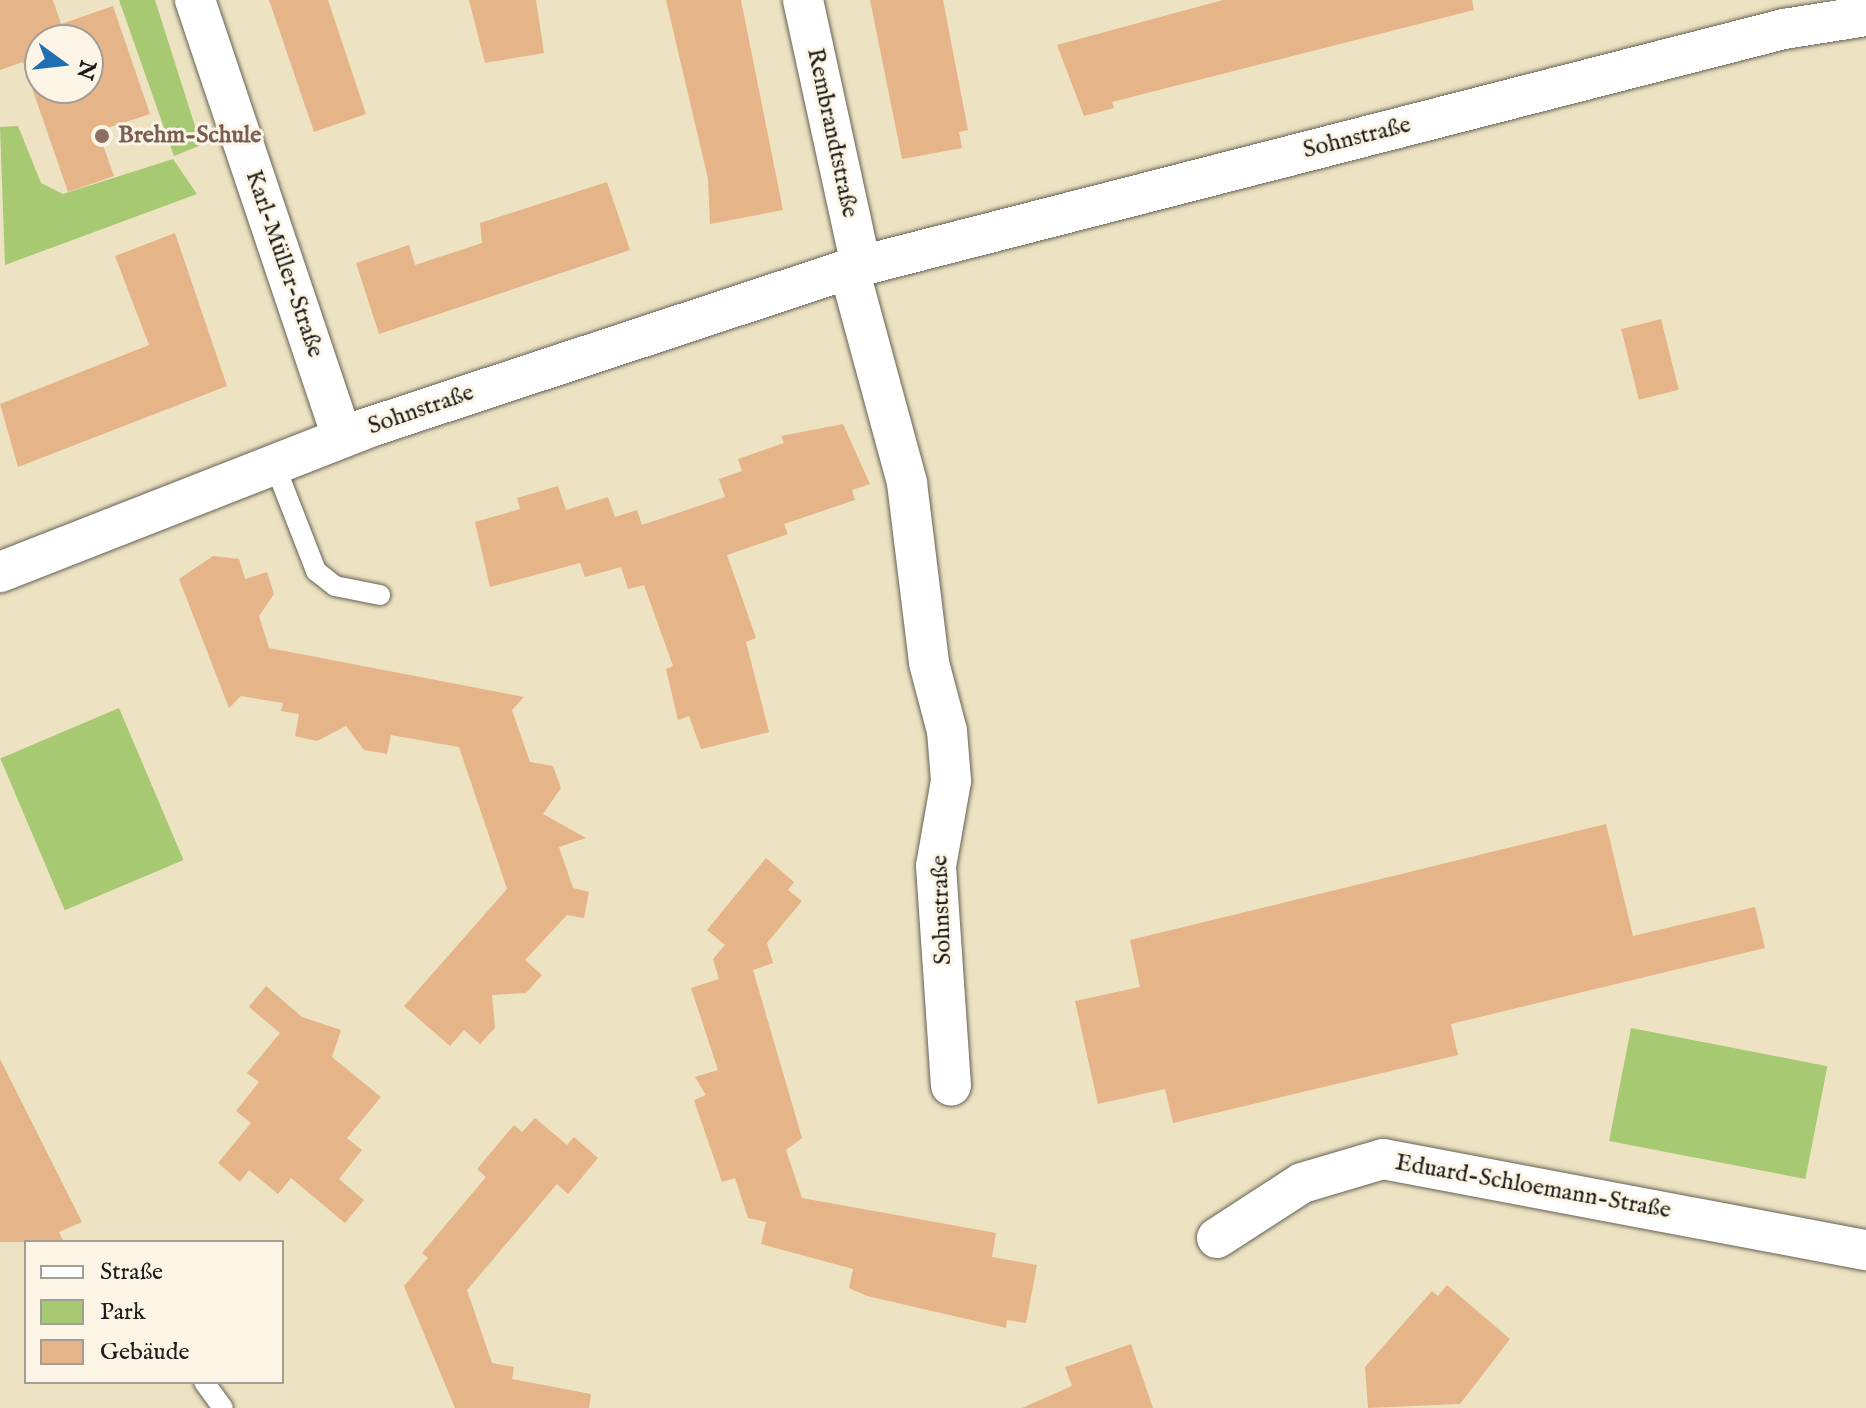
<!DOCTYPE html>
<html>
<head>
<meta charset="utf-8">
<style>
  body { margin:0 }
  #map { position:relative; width:1866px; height:1408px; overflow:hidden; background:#ede3c2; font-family:"IM FELL English",serif }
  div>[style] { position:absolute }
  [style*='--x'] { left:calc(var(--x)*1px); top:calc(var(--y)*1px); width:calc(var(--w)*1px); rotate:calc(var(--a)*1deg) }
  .green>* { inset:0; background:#a6c972; transform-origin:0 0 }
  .building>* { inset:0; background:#e5b489; transform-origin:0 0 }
  .roads { filter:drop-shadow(0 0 2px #656256) drop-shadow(0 0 2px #656256) }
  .lane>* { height:20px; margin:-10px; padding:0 10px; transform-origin:10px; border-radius:10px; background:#fff }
  .street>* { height:40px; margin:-20px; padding:0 20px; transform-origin:20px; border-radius:20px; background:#fff }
  .dots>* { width:22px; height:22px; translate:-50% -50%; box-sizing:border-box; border:4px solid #fcf5e5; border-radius:50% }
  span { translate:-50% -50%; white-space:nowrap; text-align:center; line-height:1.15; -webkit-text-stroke:6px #fcf5e5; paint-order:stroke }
  .street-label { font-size:24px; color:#1c1c1c }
  .education-label { font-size:24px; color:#785e54; font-weight:700 }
  .left { translate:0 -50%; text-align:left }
  .legend { position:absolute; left:24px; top:1240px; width:260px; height:144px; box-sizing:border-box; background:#fcf5e5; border:2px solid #a29e95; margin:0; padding:10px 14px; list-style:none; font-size:24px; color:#1c1c1c }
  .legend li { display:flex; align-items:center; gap:16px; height:40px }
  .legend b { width:40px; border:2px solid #a29e95 }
  .north { position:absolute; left:24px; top:24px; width:80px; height:80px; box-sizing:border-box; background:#fcf5e5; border:2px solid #a29e95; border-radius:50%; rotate:105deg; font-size:22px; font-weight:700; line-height:32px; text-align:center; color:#1c1c1c }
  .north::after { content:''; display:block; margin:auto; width:28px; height:36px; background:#1f6fb2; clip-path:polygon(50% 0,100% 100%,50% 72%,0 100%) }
</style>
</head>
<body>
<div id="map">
  <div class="green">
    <div style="clip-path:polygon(119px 0,155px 0,201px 145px,174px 156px)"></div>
    <div style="clip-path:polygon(18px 126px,41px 183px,63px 194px,173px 159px,197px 194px,5px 265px,0 127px)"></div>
    <div style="left:119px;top:708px;width:165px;height:129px;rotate:67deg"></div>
    <div style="left:1631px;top:1028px;width:200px;height:115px;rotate:11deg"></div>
  </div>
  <div class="building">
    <div style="clip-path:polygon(evenodd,0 0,53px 0,61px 24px,113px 6px,150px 114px,98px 131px,114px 176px,68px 192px,23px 62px,0 70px,0 0,40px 40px,88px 40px,88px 88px,40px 88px,40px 40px)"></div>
    <div style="clip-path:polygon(269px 0,328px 0,366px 114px,314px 132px)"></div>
    <div style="clip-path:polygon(469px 0,536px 0,544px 53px,485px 63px)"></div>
    <div style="clip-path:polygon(666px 0,741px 0,783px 210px,710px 224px,708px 179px)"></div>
    <div style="clip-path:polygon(870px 0,943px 0,968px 130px,959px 132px,962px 148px,902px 159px)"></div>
    <div style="clip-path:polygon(1223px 0,1472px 0,1474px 10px,1112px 102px,1114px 108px,1084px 116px,1057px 45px)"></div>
    <div style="clip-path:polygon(607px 182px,630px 250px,379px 334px,356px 263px,409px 245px,415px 265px,482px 243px,480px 223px)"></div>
    <div style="clip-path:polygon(175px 233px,227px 386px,18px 467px,0 404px,149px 345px,115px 256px)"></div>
    <div style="left:1661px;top:319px;width:73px;height:41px;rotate:76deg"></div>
    <div style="clip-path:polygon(843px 424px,870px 484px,852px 490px,855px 500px,784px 524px,788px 534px,727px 555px,756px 638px,746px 642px,769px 732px,701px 749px,689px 716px,678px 720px,666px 669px,673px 666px,644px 585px,628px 589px,621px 567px,585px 577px,580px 563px,490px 587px,475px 522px,520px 509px,517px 498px,558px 486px,566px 510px,608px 497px,615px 517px,637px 510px,642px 525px,725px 497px,719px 479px,742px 471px,738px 459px,784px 443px,781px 436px)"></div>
    <div style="clip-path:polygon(213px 556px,239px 559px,245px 579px,267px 572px,274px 594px,259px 616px,269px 648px,524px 697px,512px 710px,530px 762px,553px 766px,561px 788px,543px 814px,586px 838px,559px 847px,573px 888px,589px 892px,584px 918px,567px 915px,525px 960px,542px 975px,526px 993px,492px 995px,495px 1028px,480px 1044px,464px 1030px,450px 1046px,404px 1006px,507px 889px,459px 747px,391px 735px,387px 754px,364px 750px,346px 726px,317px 741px,295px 736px,299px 714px,281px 711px,283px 703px,241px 696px,229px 708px,179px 579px)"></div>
    <div style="clip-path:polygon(1606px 824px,1633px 936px,1755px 907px,1765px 948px,1451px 1024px,1458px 1055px,1173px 1123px,1165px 1089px,1098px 1104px,1075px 1001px,1140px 987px,1130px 940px)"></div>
    <div style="clip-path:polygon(766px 858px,794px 882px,788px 890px,802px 901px,767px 943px,773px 963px,753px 970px,802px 1138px,786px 1150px,802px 1198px,996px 1233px,992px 1257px,1037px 1265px,1026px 1323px,1007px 1320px,1006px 1328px,867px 1296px,849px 1288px,853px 1269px,761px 1244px,766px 1222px,748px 1218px,735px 1178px,722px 1182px,694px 1100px,706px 1095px,695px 1077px,718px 1070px,691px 988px,719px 979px,713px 959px,725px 945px,707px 930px)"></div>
    <div style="clip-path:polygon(266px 986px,302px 1017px,341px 1030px,332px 1057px,381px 1097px,347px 1138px,362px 1150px,339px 1179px,364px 1200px,345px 1223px,291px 1178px,278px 1194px,249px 1170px,240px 1182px,218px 1163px,251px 1123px,236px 1111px,259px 1082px,247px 1073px,280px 1033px,249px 1007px)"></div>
    <div style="clip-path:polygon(0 1059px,82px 1222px,59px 1232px,64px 1242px,0 1242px)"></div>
    <div style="clip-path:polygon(535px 1118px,567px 1145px,574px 1137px,598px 1158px,568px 1194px,557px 1184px,467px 1290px,492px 1363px,514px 1367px,512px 1379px,591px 1394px,589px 1408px,455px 1408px,404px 1286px,428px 1258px,422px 1253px,486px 1177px,477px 1169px,514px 1125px,522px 1132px)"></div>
    <div style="clip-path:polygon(1447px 1285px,1510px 1339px,1460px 1404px,1368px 1408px,1365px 1367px,1432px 1291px,1438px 1296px)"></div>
    <div style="clip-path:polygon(1131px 1344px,1153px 1408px,1022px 1408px,1072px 1386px,1065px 1367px)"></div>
  </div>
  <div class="roads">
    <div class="lane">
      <div style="--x:274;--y:463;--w:116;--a:68.7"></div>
      <div style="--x:316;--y:571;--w:24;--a:38"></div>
      <div style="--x:335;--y:586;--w:46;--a:11.3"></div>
      <div style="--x:204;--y:1382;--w:32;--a:54"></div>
    </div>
    <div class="street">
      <div style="--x:195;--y:0;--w:461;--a:71.4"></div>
      <div style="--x:803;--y:0;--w:272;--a:77.7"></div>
      <div style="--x:849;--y:269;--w:222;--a:74.8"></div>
      <div style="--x:907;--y:483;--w:181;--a:83"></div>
      <div style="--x:929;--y:663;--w:70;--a:75.2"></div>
      <div style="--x:947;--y:731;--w:50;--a:85.4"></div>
      <div style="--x:951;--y:781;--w:86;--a:100"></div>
      <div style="--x:936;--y:866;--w:220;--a:86.1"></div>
      <div style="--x:0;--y:572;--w:391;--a:-21.4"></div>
      <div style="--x:364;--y:429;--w:511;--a:-18.26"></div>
      <div style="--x:849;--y:269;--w:965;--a:-14.4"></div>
      <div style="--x:1784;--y:29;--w:83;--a:-9"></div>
      <div style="--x:1217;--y:1238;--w:101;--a:-32.9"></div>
      <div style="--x:1302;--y:1183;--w:84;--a:-16.5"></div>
      <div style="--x:1383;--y:1159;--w:491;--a:10.7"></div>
    </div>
  </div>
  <div class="dots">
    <div style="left:102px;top:136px;background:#8d6e63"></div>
  </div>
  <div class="street-label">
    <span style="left:832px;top:133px;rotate:78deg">Rembrandtstraße</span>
    <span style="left:1357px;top:138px;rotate:-14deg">Sohnstraße</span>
    <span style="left:284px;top:264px;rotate:71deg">Karl-Müller-Straße</span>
    <span style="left:421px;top:410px;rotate:-19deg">Sohnstraße</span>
    <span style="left:942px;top:910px;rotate:-92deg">Sohnstraße</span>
    <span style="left:1533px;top:1187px;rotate:10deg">Eduard-Schloemann-Straße</span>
  </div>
  <div class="education-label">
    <span class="left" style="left:118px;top:136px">Brehm-Schule</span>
  </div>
  <ul class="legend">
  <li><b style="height:10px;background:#fff"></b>Straße</li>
  <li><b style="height:22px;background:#a6c972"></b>Park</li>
  <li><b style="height:22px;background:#e5b489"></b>Gebäude</li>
  </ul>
  <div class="north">N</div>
</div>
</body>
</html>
